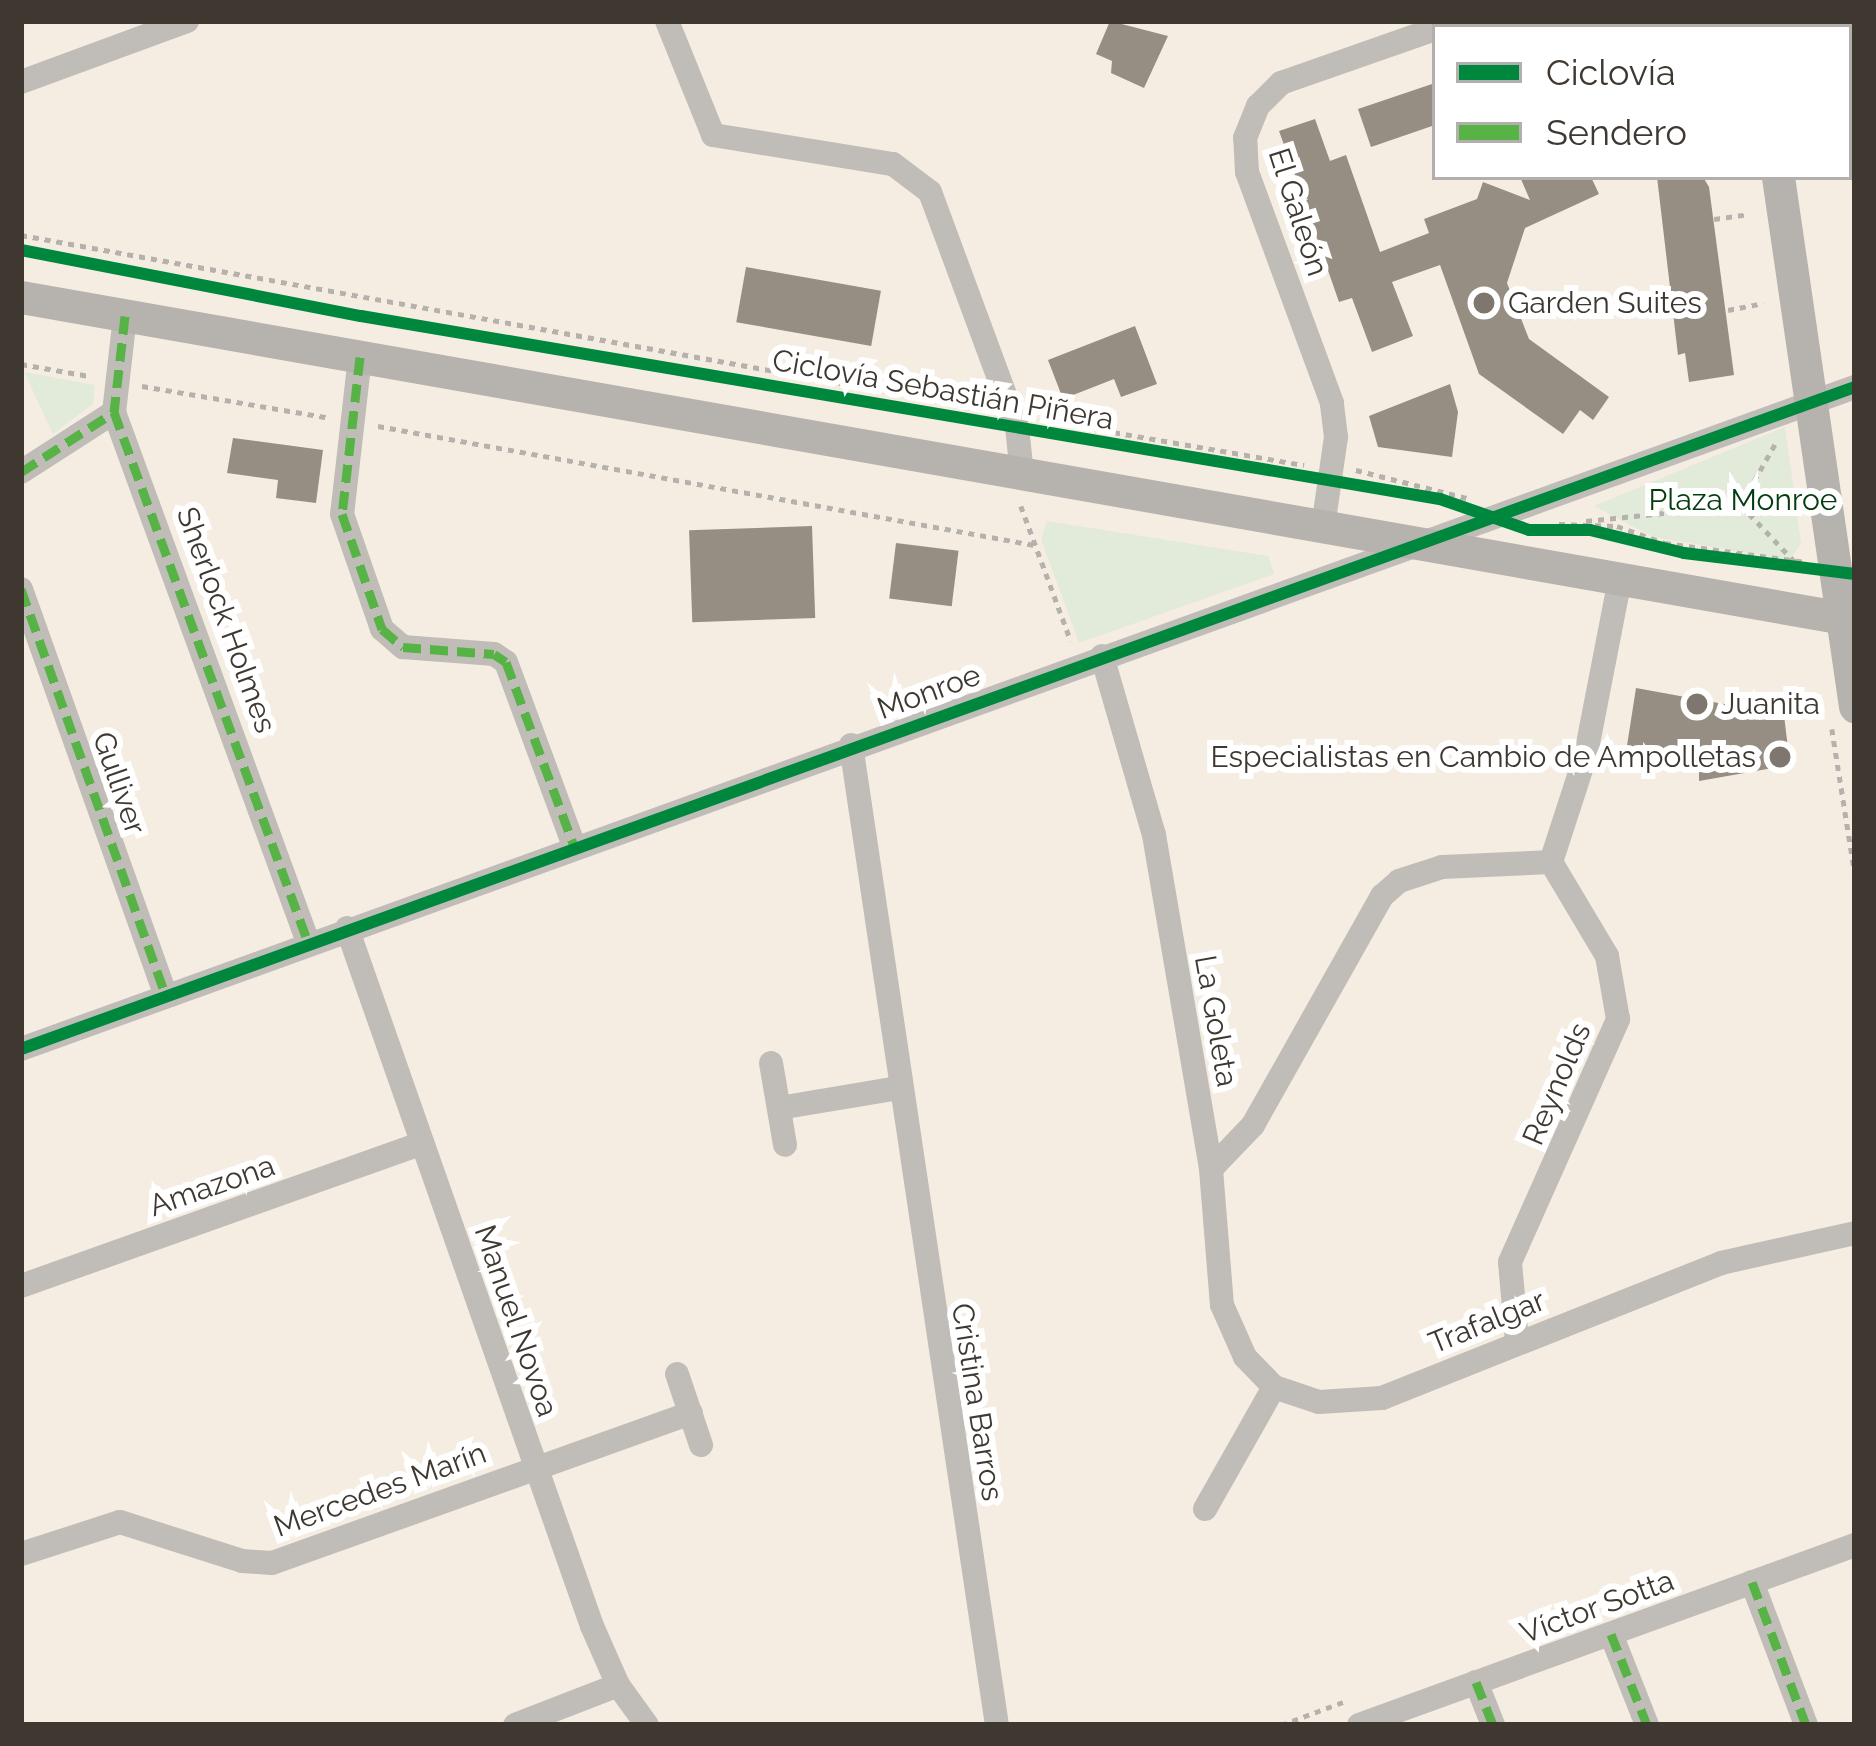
<!DOCTYPE html>
<html>
<head>
<meta charset="utf-8">
<style>
  body { margin:0 }
  #map { position:relative; width:1876px; height:1746px; overflow:hidden; background:#f6ede2; font-family:Raleway,sans-serif }
  div>[style] { position:absolute }
  [style*='--x'] { left:calc(var(--x)*1px); top:calc(var(--y)*1px); width:calc(var(--w)*1px); rotate:calc(var(--a)*1deg) }
  .green>* { inset:0; background:#e2ead9 }
  .building>* { inset:0; background:#978e83; transform-origin:0 0 }
  .path>* { height:4.5px; margin-top:-2.25px; transform-origin:0; background:repeating-linear-gradient(90deg,#b5b1ac 0 6px,transparent 0 12px) }
  .street>* { height:24px; margin:-12px; padding:0 12px; transform-origin:12px; border-radius:12px; background:#c0bcb8 }
  .secondary>* { height:33px; margin:-16.5px; padding:0 16.5px; transform-origin:16.5px; border-radius:16.5px; background:#b6b2ad }
  .quiet>* { height:9px; margin-top:-4.5px; transform-origin:0; background:repeating-linear-gradient(90deg,#57b346 0 18px,transparent 0 27px) }
  .cycleway>* { height:12px; margin:-6px; padding:0 6px; transform-origin:6px; border-radius:6px; background:#00873e }
  .dots>* { width:33px; height:33px; translate:-50% -50%; box-sizing:border-box; border:6px solid #fff; border-radius:50% }
  span { translate:-50% -50%; white-space:nowrap; text-align:center; line-height:1.15; -webkit-text-stroke:12px #fff; paint-order:stroke }
  .street-label { font-size:30px; color:#3f3831 }
  .poi-label { font-size:30px; color:#3f3831 }
  .left { translate:0 -50%; text-align:left }
  .right { translate:-100% -50%; text-align:right }
  .park-label { font-size:30px; color:#043b10 }
  .frame { position:absolute; inset:0; border:24px solid #3f3831; pointer-events:none }
  .legend { position:absolute; left:1432px; top:24px; width:420px; height:156px; box-sizing:border-box; background:#fff; border:3px solid #b2afad; margin:0; padding:15px 21px; list-style:none; font-size:36px; color:#3f3831 }
  .legend li { display:flex; align-items:center; gap:24px; height:60px }
  .legend b { width:60px; border:3px solid #b2afad }
</style>
</head>
<body>
<div id="map">
  <div class="green">
    <div style="clip-path:polygon(24px 372px,95px 385px,93px 404px,53px 434px)"></div>
    <div style="clip-path:polygon(1785px 427px,1801px 543px,1790px 560px,1653px 537px,1594px 506px)"></div>
    <div style="clip-path:polygon(1047px 521px,1268px 556px,1274px 574px,1079px 643px,1041px 539px)"></div>
  </div>
  <div class="building">
    <div style="clip-path:polygon(1110px 21px,1168px 36px,1144px 88px,1111px 73px,1112px 61px,1096px 54px)"></div>
    <div style="clip-path:polygon(1435px 83px,1435px 125px,1371px 147px,1358px 109px)"></div>
    <div style="clip-path:polygon(1315px 119px,1330px 161px,1346px 155px,1380px 252px,1429px 233px,1424px 219px,1477px 199px,1483px 182px,1530px 200px,1520px 177px,1591px 177px,1599px 194px,1525px 228px,1507px 283px,1529px 339px,1609px 397px,1593px 420px,1580px 410px,1563px 434px,1479px 374px,1440px 265px,1392px 282px,1413px 336px,1372px 352px,1352px 298px,1339px 302px,1316px 236px,1300px 241px,1289px 209px,1305px 203px,1279px 131px)"></div>
    <div style="clip-path:polygon(1657px 177px,1703px 177px,1709px 187px,1734px 375px,1689px 382px,1685px 353px,1678px 355px)"></div>
    <div style="left:746px;top:267px;width:137px;height:56px;rotate:10deg"></div>
    <div style="clip-path:polygon(1135px 326px,1157px 384px,1121px 397px,1114px 379px,1063px 399px,1048px 360px)"></div>
    <div style="clip-path:polygon(1450px 384px,1458px 412px,1452px 457px,1378px 447px,1369px 416px)"></div>
    <div style="clip-path:polygon(233px 438px,323px 450px,316px 503px,276px 498px,278px 480px,227px 473px)"></div>
    <div style="left:812px;top:526px;width:92px;height:123px;rotate:88deg"></div>
    <div style="left:896px;top:543px;width:63px;height:56px;rotate:7deg"></div>
    <div style="clip-path:polygon(1636px 688px,1784px 715px,1790px 765px,1699px 781px,1699px 764px,1626px 752px)"></div>
  </div>
  <div class="path">
    <div style="--x:1714;--y:219;--w:35;--a:-8"></div>
    <div style="--x:21;--y:235;--w:974;--a:10.23"></div>
    <div style="--x:1728;--y:310;--w:36;--a:-11"></div>
    <div style="--x:21;--y:364;--w:69;--a:10"></div>
    <div style="--x:142;--y:386;--w:187;--a:9.6"></div>
    <div style="--x:1043;--y:420;--w:265;--a:9.8"></div>
    <div style="--x:378;--y:426;--w:667;--a:10.28"></div>
    <div style="--x:1356;--y:470;--w:114;--a:14.2"></div>
    <div style="--x:1742;--y:502;--w:67;--a:-60.4"></div>
    <div style="--x:1021;--y:506;--w:144;--a:69.7"></div>
    <div style="--x:1586;--y:521;--w:156;--a:-5.9"></div>
    <div style="--x:1741;--y:505;--w:79;--a:46.5"></div>
    <div style="--x:1559;--y:524;--w:58;--a:2"></div>
    <div style="--x:1617;--y:526;--w:51;--a:19.5"></div>
    <div style="--x:1665;--y:543;--w:142;--a:7.7"></div>
    <div style="--x:1832;--y:729;--w:147;--a:81"></div>
    <div style="--x:1281;--y:1725;--w:66;--a:-20.4"></div>
  </div>
  <div class="street">
    <div style="--x:667;--y:21;--w:123;--a:68"></div>
    <div style="--x:713;--y:135;--w:182;--a:9.2"></div>
    <div style="--x:893;--y:164;--w:46;--a:37.1"></div>
    <div style="--x:930;--y:192;--w:251;--a:69.7"></div>
    <div style="--x:1017;--y:427;--w:47;--a:83.9"></div>
    <div style="--x:1849;--y:37;--w:6;--a:-9"></div>
    <div style="--x:21;--y:82;--w:177;--a:-20.2"></div>
    <div style="--x:125;--y:316;--w:97;--a:96.5"></div>
    <div style="--x:114;--y:412;--w:564;--a:69.9"></div>
    <div style="--x:360;--y:357;--w:158;--a:96.5"></div>
    <div style="--x:342;--y:514;--w:122;--a:70.8"></div>
    <div style="--x:382;--y:629;--w:28;--a:41"></div>
    <div style="--x:403;--y:647;--w:91;--a:4.4"></div>
    <div style="--x:494;--y:654;--w:14;--a:34"></div>
    <div style="--x:506;--y:662;--w:196;--a:69.7"></div>
    <div style="--x:21;--y:472;--w:111;--a:-32.8"></div>
    <div style="--x:1323;--y:527;--w:91;--a:-81.8"></div>
    <div style="--x:1336;--y:437;--w:34;--a:-97"></div>
    <div style="--x:1332;--y:403;--w:246;--a:-110.2"></div>
    <div style="--x:1247;--y:172;--w:34;--a:-93"></div>
    <div style="--x:1245;--y:138;--w:35;--a:-68"></div>
    <div style="--x:1258;--y:106;--w:33;--a:-45"></div>
    <div style="--x:1281;--y:83;--w:163;--a:-19.3"></div>
    <div style="--x:21;--y:589;--w:432;--a:70.4"></div>
    <div style="--x:1102;--y:656;--w:186;--a:73.8"></div>
    <div style="--x:1154;--y:835;--w:339;--a:80.3"></div>
    <div style="--x:1211;--y:1169;--w:136;--a:85.4"></div>
    <div style="--x:1222;--y:1305;--w:57;--a:66.1"></div>
    <div style="--x:1245;--y:1357;--w:42;--a:46"></div>
    <div style="--x:1274;--y:1387;--w:47;--a:18.4"></div>
    <div style="--x:1319;--y:1402;--w:63;--a:-3.6"></div>
    <div style="--x:1382;--y:1398;--w:365;--a:-21.7"></div>
    <div style="--x:1721;--y:1263;--w:137;--a:-12.6"></div>
    <div style="--x:851;--y:745;--w:991;--a:81.53"></div>
    <div style="--x:1551;--y:862;--w:114;--a:-72"></div>
    <div style="--x:1586;--y:754;--w:178;--a:-79"></div>
    <div style="--x:347;--y:928;--w:740;--a:70.66"></div>
    <div style="--x:592;--y:1626;--w:64;--a:66.2"></div>
    <div style="--x:618;--y:1685;--w:49;--a:54.1"></div>
    <div style="--x:21;--y:1049;--w:1950;--a:-19.85"></div>
    <div style="--x:771;--y:1063;--w:83;--a:80.3"></div>
    <div style="--x:779;--y:1108;--w:122;--a:-9.5"></div>
    <div style="--x:1211;--y:1169;--w:61;--a:-46.3"></div>
    <div style="--x:1253;--y:1125;--w:263;--a:-60.6"></div>
    <div style="--x:1382;--y:896;--w:23;--a:-41"></div>
    <div style="--x:1399;--y:881;--w:45;--a:-18"></div>
    <div style="--x:1442;--y:867;--w:109;--a:-2.6"></div>
    <div style="--x:21;--y:1286;--w:426;--a:-19.6"></div>
    <div style="--x:1517;--y:1341;--w:79;--a:-95.1"></div>
    <div style="--x:1510;--y:1262;--w:266;--a:-66"></div>
    <div style="--x:1618;--y:1019;--w:64;--a:-99.9"></div>
    <div style="--x:1607;--y:956;--w:109;--a:-120.8"></div>
    <div style="--x:677;--y:1374;--w:75;--a:71.3"></div>
    <div style="--x:1205;--y:1509;--w:140;--a:-60.5"></div>
    <div style="--x:21;--y:1554;--w:104;--a:-17.9"></div>
    <div style="--x:120;--y:1522;--w:128;--a:17.7"></div>
    <div style="--x:242;--y:1561;--w:30;--a:4"></div>
    <div style="--x:272;--y:1563;--w:445;--a:-19.7"></div>
    <div style="--x:1752;--y:1582;--w:153;--a:69.3"></div>
    <div style="--x:1611;--y:1634;--w:98;--a:68.4"></div>
    <div style="--x:1476;--y:1682;--w:46;--a:68.4"></div>
    <div style="--x:515;--y:1725;--w:110;--a:-21.2"></div>
    <div style="--x:1359;--y:1725;--w:528;--a:-19.95"></div>
  </div>
  <div class="secondary">
    <div style="--x:1758;--y:21;--w:6;--a:90"></div>
    <div style="--x:1778;--y:177;--w:535;--a:81.72"></div>
    <div style="--x:21;--y:297;--w:1862;--a:9.99"></div>
  </div>
  <div class="quiet">
    <div style="--x:125;--y:316;--w:97;--a:96.5"></div>
    <div style="--x:114;--y:412;--w:564;--a:69.9"></div>
    <div style="--x:360;--y:357;--w:158;--a:96.5"></div>
    <div style="--x:342;--y:514;--w:122;--a:70.8"></div>
    <div style="--x:382;--y:629;--w:28;--a:41"></div>
    <div style="--x:403;--y:647;--w:91;--a:4.4"></div>
    <div style="--x:494;--y:654;--w:14;--a:34"></div>
    <div style="--x:506;--y:662;--w:196;--a:69.7"></div>
    <div style="--x:21;--y:472;--w:111;--a:-32.8"></div>
    <div style="--x:21;--y:589;--w:432;--a:70.4"></div>
    <div style="--x:1752;--y:1582;--w:153;--a:69.3"></div>
    <div style="--x:1611;--y:1634;--w:98;--a:68.4"></div>
    <div style="--x:1476;--y:1682;--w:46;--a:68.4"></div>
  </div>
  <div class="cycleway">
    <div style="--x:21;--y:250;--w:346;--a:11"></div>
    <div style="--x:361;--y:316;--w:1094;--a:9.63"></div>
    <div style="--x:1440;--y:499;--w:94;--a:19.2"></div>
    <div style="--x:1529;--y:530;--w:61;--a:0"></div>
    <div style="--x:1590;--y:530;--w:97;--a:13.7"></div>
    <div style="--x:1684;--y:553;--w:172;--a:7"></div>
    <div style="--x:21;--y:1049;--w:1950;--a:-19.85"></div>
  </div>
  <div class="dots">
    <div style="left:1484px;top:303px;background:#7f776f"></div>
    <div style="left:1697px;top:704px;background:#7f776f"></div>
    <div style="left:1780px;top:757px;background:#7f776f"></div>
  </div>
  <div class="street-label">
    <span style="left:1298px;top:212px;rotate:72deg">El Galeón</span>
    <span style="left:943px;top:390px;rotate:10deg">Ciclovía Sebastián Piñera</span>
    <span style="left:226px;top:620px;rotate:70deg">Sherlock Holmes</span>
    <span style="left:929px;top:692px;rotate:-20deg">Monroe</span>
    <span style="left:119px;top:783px;rotate:71deg">Gulliver</span>
    <span style="left:1216px;top:1021px;rotate:80deg">La Goleta</span>
    <span style="left:1557px;top:1084px;rotate:-67deg">Reynolds</span>
    <span style="left:212px;top:1186px;rotate:-19deg">Amazona</span>
    <span style="left:516px;top:1321px;rotate:71deg">Manuel Novoa</span>
    <span style="left:1487px;top:1322px;rotate:-22deg">Trafalgar</span>
    <span style="left:977px;top:1402px;rotate:81deg">Cristina Barros</span>
    <span style="left:380px;top:1490px;rotate:-20deg">Mercedes Marín</span>
    <span style="left:1597px;top:1607px;rotate:-20deg">Víctor Sotta</span>
  </div>
  <div class="poi-label">
    <span class="left" style="left:1508px;top:303px">Garden Suites</span>
    <span class="left" style="left:1721px;top:704px">Juanita</span>
    <span class="right" style="left:1756px;top:757px">Especialistas en Cambio de Ampolletas</span>
  </div>
  <div class="park-label">
    <span style="left:1743px;top:500px">Plaza Monroe</span>
  </div>
  <div class="frame"></div>
  <ul class="legend">
  <li><b style="height:15px;background:#00873e"></b>Ciclovía</li>
  <li><b style="height:15px;background:#57b346"></b>Sendero</li>
  </ul>
</div>
</body>
</html>
